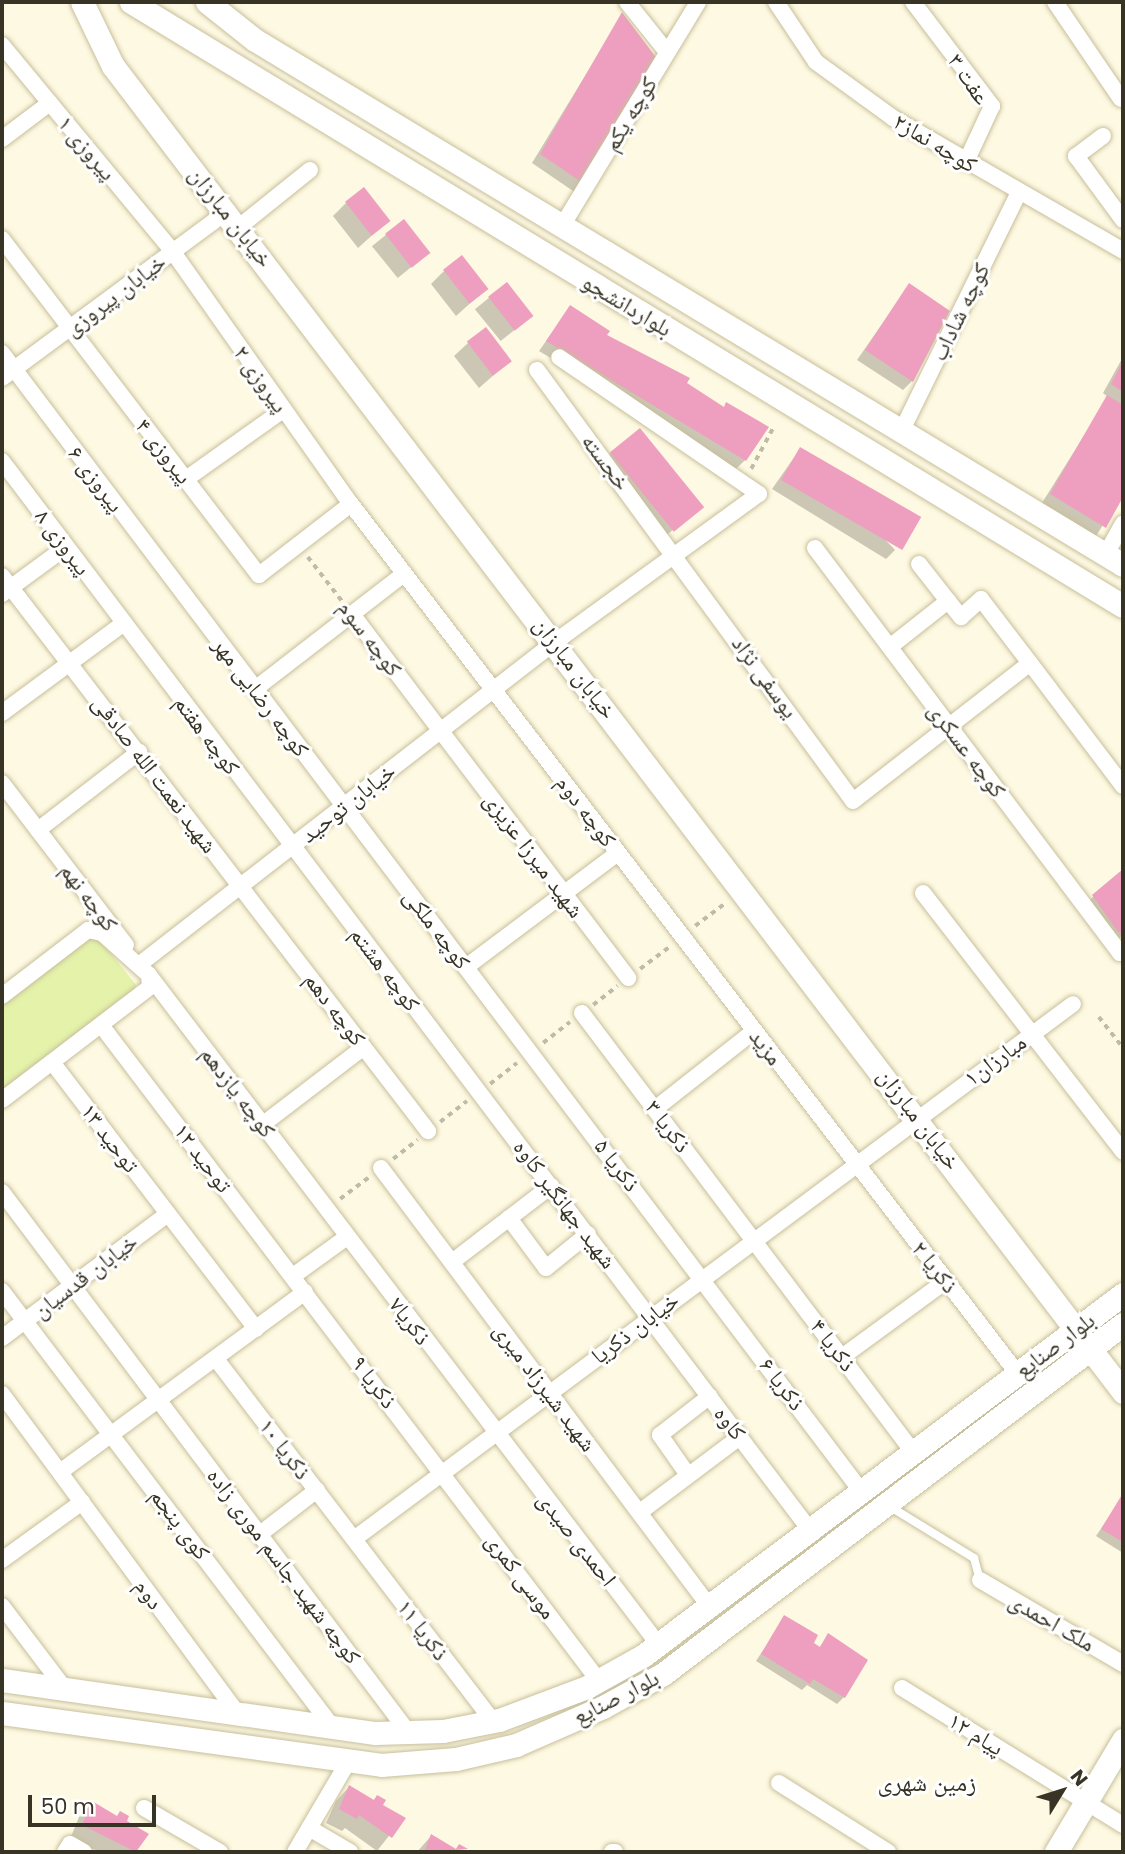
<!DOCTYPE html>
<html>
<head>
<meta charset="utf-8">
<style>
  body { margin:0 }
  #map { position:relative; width:1125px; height:1854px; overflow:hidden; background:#fef9e2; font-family:Poppins,"Noto Naskh Arabic",sans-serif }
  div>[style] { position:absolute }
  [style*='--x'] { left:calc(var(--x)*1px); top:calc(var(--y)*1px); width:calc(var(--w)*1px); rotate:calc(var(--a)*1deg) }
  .green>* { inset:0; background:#e4f2aa }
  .shadow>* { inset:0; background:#0003; transform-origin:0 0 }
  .building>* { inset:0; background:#ee9fbf; transform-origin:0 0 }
  .path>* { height:3.5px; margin-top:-1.75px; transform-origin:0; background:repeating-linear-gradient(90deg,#c0bba7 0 5px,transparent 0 10px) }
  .roads { filter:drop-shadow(0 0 2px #c7bf9b) drop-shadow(0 0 2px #c7bf9b) }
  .lane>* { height:8px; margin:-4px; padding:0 4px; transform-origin:4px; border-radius:4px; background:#fff }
  .street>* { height:16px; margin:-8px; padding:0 8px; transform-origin:8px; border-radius:8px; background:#fff }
  .secondary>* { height:23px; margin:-11.5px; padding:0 11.5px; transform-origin:11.5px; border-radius:11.5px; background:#fff }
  span { translate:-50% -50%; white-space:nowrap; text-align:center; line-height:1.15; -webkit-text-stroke:6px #fff; paint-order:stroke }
  .street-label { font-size:23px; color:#373425 }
  .neighbourhood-label { font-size:24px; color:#373425 }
  .frame { position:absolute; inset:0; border:4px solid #373425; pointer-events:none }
  .north { position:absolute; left:1027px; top:1756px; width:70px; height:70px; -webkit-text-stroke:5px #fff; paint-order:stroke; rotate:52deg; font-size:19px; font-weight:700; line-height:28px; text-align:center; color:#373425 }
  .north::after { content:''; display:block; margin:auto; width:24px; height:32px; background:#373425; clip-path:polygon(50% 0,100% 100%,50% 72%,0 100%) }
  .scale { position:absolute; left:28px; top:1795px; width:128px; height:32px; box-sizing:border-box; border:4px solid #373425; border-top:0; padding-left:9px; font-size:21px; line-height:24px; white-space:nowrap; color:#373425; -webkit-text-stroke:5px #fff; paint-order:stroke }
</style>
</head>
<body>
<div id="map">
  <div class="green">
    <div style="clip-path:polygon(89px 934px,97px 936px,136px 985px,134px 992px,2px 1093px,2px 1001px)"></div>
  </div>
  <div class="shadow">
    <div style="clip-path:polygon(622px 15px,655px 60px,576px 193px,532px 163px)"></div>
    <div style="clip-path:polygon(346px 203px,388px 221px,358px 248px,333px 216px)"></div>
    <div style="left:403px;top:221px;width:41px;height:40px;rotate:51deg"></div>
    <div style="clip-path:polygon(444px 271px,486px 289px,456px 316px,431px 284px)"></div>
    <div style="left:506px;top:284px;width:41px;height:40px;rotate:51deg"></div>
    <div style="clip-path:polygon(909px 285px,912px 381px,903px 390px,857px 360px)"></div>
    <div style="clip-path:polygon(570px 307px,604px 335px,685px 383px,745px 460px,736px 469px,539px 351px)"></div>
    <div style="clip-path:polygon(468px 343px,510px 361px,479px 388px,454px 356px)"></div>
    <div style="clip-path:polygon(1123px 357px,1123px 493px,1096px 536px,1042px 503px,1108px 397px,1103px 393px)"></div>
    <div style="left:640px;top:430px;width:99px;height:47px;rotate:52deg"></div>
    <div style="clip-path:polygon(800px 449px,895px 550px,886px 559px,772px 489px)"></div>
    <div style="clip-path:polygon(1123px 870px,1123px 935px,1115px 942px,1084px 905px)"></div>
    <div style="clip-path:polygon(1123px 1496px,1123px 1553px,1096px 1536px)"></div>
    <div style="clip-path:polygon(785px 1617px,819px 1648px,829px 1635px,844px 1697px,837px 1704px,807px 1685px,802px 1690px,756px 1661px)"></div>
    <div style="clip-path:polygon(349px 1787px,373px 1801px,377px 1797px,381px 1806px,403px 1818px,377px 1851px,345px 1828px,342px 1831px,326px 1823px,336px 1801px)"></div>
    <div style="clip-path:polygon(92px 1803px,147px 1835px,134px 1852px,100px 1852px,70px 1839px,79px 1817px)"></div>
    <div style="clip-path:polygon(431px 1836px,455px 1850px,460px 1846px,466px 1849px,417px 1852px)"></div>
  </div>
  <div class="building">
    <div style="clip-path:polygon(622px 12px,658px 60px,586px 185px,540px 154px)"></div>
    <div style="left:364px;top:187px;width:43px;height:24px;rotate:52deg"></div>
    <div style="left:404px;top:219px;width:43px;height:24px;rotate:52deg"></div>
    <div style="left:462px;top:255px;width:43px;height:24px;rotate:52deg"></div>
    <div style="left:507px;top:282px;width:43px;height:24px;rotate:52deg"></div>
    <div style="clip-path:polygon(909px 283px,950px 311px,913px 382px,865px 350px)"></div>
    <div style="clip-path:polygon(570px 305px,610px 331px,607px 335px,690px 378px,687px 383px,724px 407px,726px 402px,769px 427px,746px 461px,546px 341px)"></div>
    <div style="left:486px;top:327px;width:43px;height:24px;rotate:53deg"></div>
    <div style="clip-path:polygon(1123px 361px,1123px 392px,1111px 384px)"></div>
    <div style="clip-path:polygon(1107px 395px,1123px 405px,1123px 497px,1106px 528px,1050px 494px)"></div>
    <div style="left:640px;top:428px;width:102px;height:39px;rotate:51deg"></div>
    <div style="left:800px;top:447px;width:140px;height:38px;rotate:30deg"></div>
    <div style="clip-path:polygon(1123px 869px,1123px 933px,1118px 932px,1092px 895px)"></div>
    <div style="clip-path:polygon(1123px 1493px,1123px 1542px,1101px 1529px)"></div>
    <div style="clip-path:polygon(784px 1615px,818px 1635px,814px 1643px,820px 1647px,828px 1633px,868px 1660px,845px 1698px,813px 1679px,810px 1684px,761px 1654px)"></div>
    <div style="clip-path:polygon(349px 1785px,374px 1800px,377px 1795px,386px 1800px,383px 1805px,406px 1818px,392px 1838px,359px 1815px,357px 1819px,339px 1809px)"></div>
    <div style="clip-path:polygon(92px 1801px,117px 1816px,120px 1811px,129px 1816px,127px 1821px,149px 1834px,136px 1852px,82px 1825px)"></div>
    <div style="clip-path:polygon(431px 1834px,456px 1849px,459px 1844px,468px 1849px,424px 1852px)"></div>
  </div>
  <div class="path">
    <div style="--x:751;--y:469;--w:47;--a:-61.8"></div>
    <div style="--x:308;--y:557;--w:56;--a:52.3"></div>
    <div style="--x:695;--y:926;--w:38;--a:-37"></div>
    <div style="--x:640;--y:969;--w:38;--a:-37"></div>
    <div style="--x:593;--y:1005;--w:31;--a:-38"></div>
    <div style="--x:1099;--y:1017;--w:39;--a:52"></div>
    <div style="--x:543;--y:1043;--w:34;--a:-38"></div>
    <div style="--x:490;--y:1084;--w:34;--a:-38"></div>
    <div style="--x:440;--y:1122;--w:34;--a:-38"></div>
    <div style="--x:393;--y:1159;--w:31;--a:-38"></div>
    <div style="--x:340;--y:1199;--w:38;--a:-37"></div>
  </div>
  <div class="roads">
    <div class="lane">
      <div style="--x:889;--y:1506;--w:100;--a:31.5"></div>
      <div style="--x:974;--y:1558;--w:23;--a:75"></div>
    </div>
    <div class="street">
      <div style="--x:627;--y:2;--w:64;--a:51.3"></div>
      <div style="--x:776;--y:2;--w:72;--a:56.3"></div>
      <div style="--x:816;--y:62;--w:95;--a:36"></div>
      <div style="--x:893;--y:118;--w:266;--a:30"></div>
      <div style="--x:913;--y:2;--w:131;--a:52.8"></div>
      <div style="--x:992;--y:106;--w:62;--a:114.9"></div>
      <div style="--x:1055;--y:2;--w:117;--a:55.8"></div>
      <div style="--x:2;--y:45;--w:268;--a:50.4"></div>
      <div style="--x:173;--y:252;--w:309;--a:54.8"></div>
      <div style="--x:351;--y:504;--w:1095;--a:52.53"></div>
      <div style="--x:1103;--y:136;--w:34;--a:143"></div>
      <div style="--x:1076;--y:156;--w:79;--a:53.7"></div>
      <div style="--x:2;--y:139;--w:60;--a:-36.9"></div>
      <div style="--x:562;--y:226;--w:262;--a:-58.7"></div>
      <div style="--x:239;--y:227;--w:91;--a:-38.8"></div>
      <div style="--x:2;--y:239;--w:423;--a:52.6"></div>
      <div style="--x:259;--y:575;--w:116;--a:-37.7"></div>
      <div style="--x:2;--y:353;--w:1426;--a:52.95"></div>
      <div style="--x:537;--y:370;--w:534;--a:53.75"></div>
      <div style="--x:853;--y:801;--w:224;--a:-37.9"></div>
      <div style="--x:1030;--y:663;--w:154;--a:52.9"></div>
      <div style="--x:2;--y:378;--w:281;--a:-36.5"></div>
      <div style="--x:901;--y:432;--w:267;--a:-63.8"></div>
      <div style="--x:2;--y:461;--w:1340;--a:52.92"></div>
      <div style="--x:186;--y:479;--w:119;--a:-35.4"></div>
      <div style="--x:815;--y:548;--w:507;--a:53.02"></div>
      <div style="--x:1120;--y:953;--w:4;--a:-34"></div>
      <div style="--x:1106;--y:554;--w:35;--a:-61"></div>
      <div style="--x:919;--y:564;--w:47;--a:51.9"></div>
      <div style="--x:2;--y:576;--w:700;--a:52.49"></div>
      <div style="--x:2;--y:594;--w:79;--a:-36.3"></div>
      <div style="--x:352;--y:614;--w:457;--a:52.8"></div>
      <div style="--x:891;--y:646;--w:73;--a:-38.3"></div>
      <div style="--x:948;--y:601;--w:21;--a:51"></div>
      <div style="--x:961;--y:617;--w:27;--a:-42"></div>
      <div style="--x:981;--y:599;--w:81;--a:52.6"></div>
      <div style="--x:255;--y:689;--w:188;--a:-37.7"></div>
      <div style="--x:2;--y:713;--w:152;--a:-36.4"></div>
      <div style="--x:2;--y:783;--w:204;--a:52.6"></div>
      <div style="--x:38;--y:830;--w:128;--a:-37.7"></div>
      <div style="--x:923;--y:893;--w:327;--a:52.3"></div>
      <div style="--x:140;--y:964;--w:525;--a:-37.81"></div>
      <div style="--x:555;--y:642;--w:252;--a:-36"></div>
      <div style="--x:759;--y:494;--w:242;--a:-145.6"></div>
      <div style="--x:466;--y:967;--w:190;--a:-36.9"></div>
      <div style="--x:149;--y:975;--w:841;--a:52.73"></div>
      <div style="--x:2;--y:996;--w:108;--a:-37.5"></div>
      <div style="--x:88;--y:930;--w:14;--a:12"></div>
      <div style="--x:102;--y:933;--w:63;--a:41.8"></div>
      <div style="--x:149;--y:975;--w:12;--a:85"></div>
      <div style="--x:150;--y:987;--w:186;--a:142.6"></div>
      <div style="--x:582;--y:1013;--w:550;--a:52.98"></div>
      <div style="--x:101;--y:1025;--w:824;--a:52.8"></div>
      <div style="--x:52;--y:1062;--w:336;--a:52.6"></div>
      <div style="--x:655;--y:1109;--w:126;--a:-38.2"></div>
      <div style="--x:262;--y:1125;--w:128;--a:-37.4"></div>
      <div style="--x:381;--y:1168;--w:547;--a:53.17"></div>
      <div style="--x:2;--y:1192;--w:676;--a:53.06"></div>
      <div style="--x:509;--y:1218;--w:62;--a:53.5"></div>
      <div style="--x:546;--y:1268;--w:54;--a:-39"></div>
      <div style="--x:452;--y:1262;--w:125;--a:-37.5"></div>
      <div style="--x:293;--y:1276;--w:67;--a:-35.8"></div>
      <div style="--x:2;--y:1291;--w:550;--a:52.84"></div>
      <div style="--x:2;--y:1338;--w:207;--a:-36.8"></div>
      <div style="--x:842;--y:1357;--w:129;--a:-36.2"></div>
      <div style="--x:216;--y:1359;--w:456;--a:52.6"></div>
      <div style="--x:2;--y:1394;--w:400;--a:53.6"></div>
      <div style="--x:60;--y:1472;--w:304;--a:-36.3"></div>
      <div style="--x:688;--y:1475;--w:49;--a:-125"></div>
      <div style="--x:660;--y:1435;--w:63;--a:-38"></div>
      <div style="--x:640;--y:1512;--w:125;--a:-36.9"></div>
      <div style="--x:260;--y:1534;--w:72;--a:-37.7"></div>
      <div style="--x:354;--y:1539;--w:896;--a:-36.65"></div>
      <div style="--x:2;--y:1560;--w:99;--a:-35.9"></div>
      <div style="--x:980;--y:1580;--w:166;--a:30.4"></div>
      <div style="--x:2;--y:1606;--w:104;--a:52.8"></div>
      <div style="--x:902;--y:1688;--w:260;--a:31.8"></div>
      <div style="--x:779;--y:1783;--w:129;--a:32.3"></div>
      <div style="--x:144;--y:1808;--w:88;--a:30.1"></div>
      <div style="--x:309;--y:1828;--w:48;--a:30.3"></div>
      <div style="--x:65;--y:1852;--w:9;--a:-58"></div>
      <div style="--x:70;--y:1844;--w:16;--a:30"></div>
      <div style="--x:295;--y:1852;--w:104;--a:-59.5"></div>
      <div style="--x:612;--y:1852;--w:3;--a:0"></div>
    </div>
    <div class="secondary">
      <div style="--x:82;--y:2;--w:71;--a:64.2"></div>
      <div style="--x:113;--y:66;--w:1667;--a:52.7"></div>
      <div style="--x:131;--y:2;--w:1161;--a:31.34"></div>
      <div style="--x:207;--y:2;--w:61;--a:38.4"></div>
      <div style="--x:255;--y:40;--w:1014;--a:31.17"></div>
      <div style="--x:2;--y:1680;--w:377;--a:8.1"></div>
      <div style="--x:375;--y:1733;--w:68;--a:-1.7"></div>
      <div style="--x:443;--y:1731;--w:57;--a:-11.1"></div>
      <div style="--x:499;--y:1720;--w:94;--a:-20.6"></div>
      <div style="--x:587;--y:1687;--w:65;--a:-29.3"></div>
      <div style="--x:644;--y:1655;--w:600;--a:-37"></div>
      <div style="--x:2;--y:1713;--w:383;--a:7.8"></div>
      <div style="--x:381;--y:1765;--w:75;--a:-4.6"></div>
      <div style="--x:456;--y:1759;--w:62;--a:-13.1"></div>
      <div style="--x:516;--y:1745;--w:95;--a:-23.6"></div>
      <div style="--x:603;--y:1707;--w:68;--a:-28.8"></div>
      <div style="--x:663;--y:1674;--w:578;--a:-37.27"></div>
      <div style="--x:1056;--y:1852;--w:131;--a:-59.1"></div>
    </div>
  </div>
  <div class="street-label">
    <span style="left:969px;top:79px;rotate:56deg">عفت ۳</span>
    <span style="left:630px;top:114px;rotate:-59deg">کوچه یکم</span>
    <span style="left:935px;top:143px;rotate:31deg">کوچه نماز۲</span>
    <span style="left:87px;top:148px;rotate:50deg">پیروزی ۱</span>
    <span style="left:231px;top:217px;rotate:52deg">خیابان مبارزان</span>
    <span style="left:115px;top:295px;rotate:-37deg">خیابان پیروزی</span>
    <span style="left:627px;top:305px;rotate:31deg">بلواردانشجو</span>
    <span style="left:960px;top:312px;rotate:-64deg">کوچه شاداب</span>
    <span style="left:261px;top:379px;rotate:55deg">پیروزی ۲</span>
    <span style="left:164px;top:451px;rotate:52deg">پیروزی ۴</span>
    <span style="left:606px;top:462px;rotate:53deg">خجسته</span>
    <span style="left:96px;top:479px;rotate:53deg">پیروزی ۶</span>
    <span style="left:63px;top:542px;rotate:53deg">پیروزی ۸</span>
    <span style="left:370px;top:638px;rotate:53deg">کوچه سوم</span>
    <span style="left:575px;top:668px;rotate:53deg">خیابان مبارزان</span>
    <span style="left:765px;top:677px;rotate:54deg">یوسفی نژاد</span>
    <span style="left:261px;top:697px;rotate:53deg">کوچه رضایی مهر</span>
    <span style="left:207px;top:735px;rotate:53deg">کوچه هفتم</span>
    <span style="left:967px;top:750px;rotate:53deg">کوچه عسکری</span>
    <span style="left:155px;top:774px;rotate:53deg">شهید نعمت الله صادقی</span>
    <span style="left:348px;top:803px;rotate:-38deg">خیابان توحید</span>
    <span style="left:586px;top:811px;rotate:53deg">کوچه دوم</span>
    <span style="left:534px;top:855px;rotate:53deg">شهید میرزا عزیزی</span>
    <span style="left:89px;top:897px;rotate:53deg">کوچه نهم</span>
    <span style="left:437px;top:929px;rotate:53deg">کوچه ملکی</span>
    <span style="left:385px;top:969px;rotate:53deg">کوچه هشتم</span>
    <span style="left:335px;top:1009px;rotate:53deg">کوچه دهم</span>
    <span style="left:766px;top:1047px;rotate:53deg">مزید</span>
    <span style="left:995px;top:1060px;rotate:-36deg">مبارزان۱</span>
    <span style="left:238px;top:1092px;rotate:53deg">کوچه یازدهم</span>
    <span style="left:919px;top:1119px;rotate:53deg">خیابان مبارزان</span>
    <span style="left:668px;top:1126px;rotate:53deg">ذکریا ۳</span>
    <span style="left:110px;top:1138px;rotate:53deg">توحید ۱۳</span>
    <span style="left:203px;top:1158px;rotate:53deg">توحید ۱۲</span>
    <span style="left:617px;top:1165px;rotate:53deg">ذکریا ۵</span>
    <span style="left:565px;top:1204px;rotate:53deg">شهید جهانگیر کاوه</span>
    <span style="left:935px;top:1267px;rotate:52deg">ذکریا ۲</span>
    <span style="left:85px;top:1276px;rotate:-37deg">خیابان قدسیان</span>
    <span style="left:410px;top:1321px;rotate:53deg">ذکریا۷</span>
    <span style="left:635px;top:1328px;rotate:-37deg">خیابان ذکریا</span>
    <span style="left:833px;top:1345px;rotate:53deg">ذکریا ۴</span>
    <span style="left:1055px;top:1345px;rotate:-37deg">بلوار صنایع</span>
    <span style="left:374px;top:1382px;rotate:53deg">ذکریا ۹</span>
    <span style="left:782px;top:1384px;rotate:53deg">ذکریا ۶</span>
    <span style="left:545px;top:1387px;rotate:53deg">شهید شیرزاد میری</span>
    <span style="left:730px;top:1423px;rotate:53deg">کاوه</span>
    <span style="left:285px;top:1449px;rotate:53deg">ذکریا ۱۰</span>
    <span style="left:180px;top:1524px;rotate:53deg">کوی پنجم</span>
    <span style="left:577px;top:1539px;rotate:52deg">احمدی صیدی</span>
    <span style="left:284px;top:1566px;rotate:53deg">کوچه شهید جاسم موری زاده</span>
    <span style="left:521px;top:1576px;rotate:53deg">موسی کمری</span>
    <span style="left:149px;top:1594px;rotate:54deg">دوم</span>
    <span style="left:1052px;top:1622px;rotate:30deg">ملک احمدی</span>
    <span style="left:423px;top:1630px;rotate:53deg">ذکریا ۱۱</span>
    <span style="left:616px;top:1697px;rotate:-27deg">بلوار صنایع</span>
    <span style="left:976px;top:1734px;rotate:32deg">پیام ۱۲</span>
  </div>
  <div class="neighbourhood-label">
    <span style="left:927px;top:1783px">زمین شهری</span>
  </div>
  <div class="frame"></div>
  <div class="north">N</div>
  <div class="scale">50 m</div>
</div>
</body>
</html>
